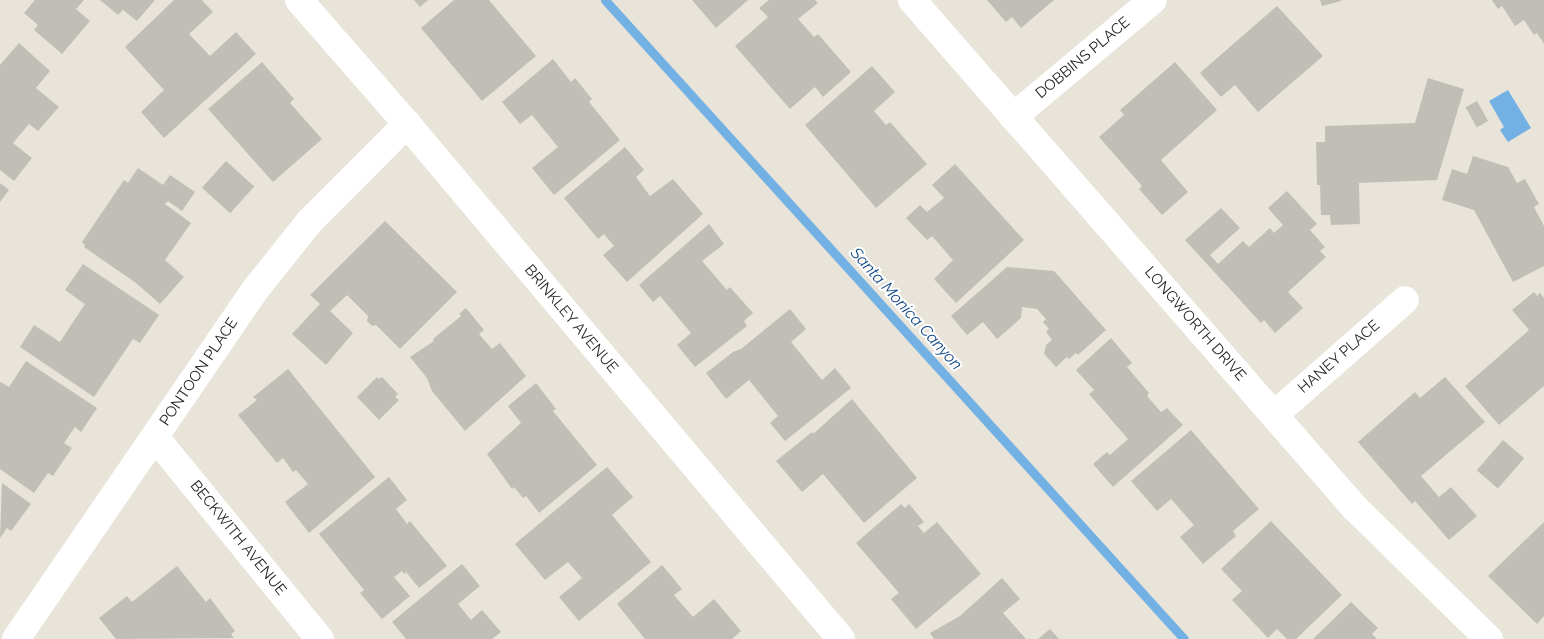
<!DOCTYPE html>
<html>
<head>
<meta charset="utf-8">
<style>
  body { margin:0 }
  #map { position:relative; width:1544px; height:639px; overflow:hidden; background:#e8e4d9; font-family:Raleway,sans-serif }
  div>[style] { position:absolute }
  [style*='--x'] { left:calc(var(--x)*1px); top:calc(var(--y)*1px); width:calc(var(--w)*1px); rotate:calc(var(--a)*1deg) }
  .water>* { inset:0; background:#73b0e3 }
  .stream>* { height:9px; margin:-4.5px; padding:0 4.5px; transform-origin:4.5px; border-radius:4.5px; background:#73b0e3 }
  .building>* { inset:0; background:#c0beb6; transform-origin:0 0 }
  .minor>* { height:28px; margin:-14px; padding:0 14px; transform-origin:14px; border-radius:14px; background:#fff }
  span { translate:-50% -50%; white-space:nowrap; text-align:center; line-height:1.15; -webkit-text-stroke:4px #fff; paint-order:stroke }
  .street-label { font-size:15px; color:#262626 }
  .water-label { font-size:16px; color:#174d89; font-style:italic }
</style>
</head>
<body>
<div id="map">
  <div class="water">
    <div style="clip-path:polygon(1508px 90px,1531px 128px,1508px 142px,1500px 130px,1504px 127px,1489px 101px)"></div>
  </div>
  <div class="stream">
    <div style="--x:605;--y:0;--w:862;--a:47.82"></div>
  </div>
  <div class="building">
    <div style="clip-path:polygon(35px 0,84px 0,76px 9px,90px 21px,62px 54px,34px 30px,38px 25px,24px 13px)"></div>
    <div style="clip-path:polygon(100px 0,155px 0,137px 21px,123px 10px,118px 15px)"></div>
    <div style="clip-path:polygon(174px 0,202px 0,213px 12px,189px 34px,210px 56px,236px 32px,256px 54px,164px 138px,141px 112px,164px 90px,125px 47px)"></div>
    <div style="clip-path:polygon(414px 0,428px 0,420px 7px)"></div>
    <div style="clip-path:polygon(454px 0,489px 0,536px 56px,482px 101px,421px 28px)"></div>
    <div style="clip-path:polygon(692px 0,748px 0,716px 28px)"></div>
    <div style="clip-path:polygon(769px 0,815px 0,818px 3px,798px 19px,814px 37px,818px 34px,851px 72px,823px 97px,815px 87px,790px 109px,735px 46px,768px 17px,759px 8px)"></div>
    <div style="clip-path:polygon(987px 0,1054px 0,1021px 28px,1012px 17px,1006px 22px)"></div>
    <div style="clip-path:polygon(1320px 0,1341px 0,1341px 1px,1322px 6px)"></div>
    <div style="clip-path:polygon(1492px 0,1544px 0,1544px 44px,1537px 33px,1534px 35px,1524px 20px,1515px 26px,1502px 6px,1498px 9px)"></div>
    <div style="clip-path:polygon(1277px 6px,1323px 56px,1258px 112px,1235px 85px,1221px 97px,1200px 73px)"></div>
    <div style="clip-path:polygon(19px 43px,50px 71px,36px 88px,59px 107px,38px 131px,29px 124px,13px 143px,32px 158px,14px 181px,0 170px,0 65px)"></div>
    <div style="clip-path:polygon(553px 59px,571px 82px,575px 78px,592px 99px,589px 102px,620px 140px,554px 195px,532px 168px,558px 147px,532px 115px,520px 124px,502px 102px)"></div>
    <div style="clip-path:polygon(262px 62px,294px 99px,290px 103px,322px 139px,273px 182px,208px 109px)"></div>
    <div style="clip-path:polygon(1175px 62px,1217px 110px,1161px 160px,1188px 192px,1162px 215px,1139px 189px,1142px 186px,1099px 137px,1124px 115px,1120px 110px)"></div>
    <div style="clip-path:polygon(872px 66px,895px 92px,874px 111px,886px 125px,890px 122px,927px 164px,876px 208px,805px 125px)"></div>
    <div style="clip-path:polygon(1428px 78px,1464px 89px,1437px 180px,1359px 183px,1360px 224px,1331px 225px,1330px 215px,1321px 215px,1320px 185px,1317px 185px,1316px 142px,1325px 142px,1325px 126px,1415px 123px)"></div>
    <div style="left:1477px;top:101px;width:23px;height:13px;rotate:61deg"></div>
    <div style="clip-path:polygon(625px 147px,644px 170px,636px 177px,650px 196px,673px 179px,703px 214px,627px 282px,603px 255px,614px 246px,604px 234px,598px 239px,564px 198px)"></div>
    <div style="clip-path:polygon(1473px 156px,1508px 167px,1517px 183px,1525px 179px,1539px 204px,1534px 207px,1544px 226px,1544px 266px,1513px 282px,1474px 210px,1442px 200px,1452px 169px,1467px 174px)"></div>
    <div style="left:226px;top:161px;width:38px;height:36px;rotate:42deg"></div>
    <div style="clip-path:polygon(955px 164px,1024px 240px,956px 303px,934px 279px,953px 260px,932px 236px,927px 240px,906px 218px,920px 205px,927px 212px,944px 198px,932px 185px)"></div>
    <div style="clip-path:polygon(138px 168px,163px 185px,170px 175px,195px 192px,182px 211px,168px 201px,165px 204px,191px 223px,165px 260px,184px 277px,160px 304px,136px 283px,84px 247px,85px 245px,82px 242px,124px 180px,128px 183px)"></div>
    <div style="clip-path:polygon(0 183px,9px 190px,0 202px)"></div>
    <div style="clip-path:polygon(1287px 191px,1317px 224px,1310px 230px,1325px 247px,1320px 251px,1326px 257px,1288px 292px,1303px 308px,1275px 333px,1264px 320px,1261px 323px,1185px 240px,1221px 208px,1240px 228px,1210px 255px,1218px 264px,1243px 241px,1249px 247px,1270px 228px,1274px 233px,1283px 225px,1268px 208px)"></div>
    <div style="clip-path:polygon(385px 221px,457px 292px,400px 349px,376px 325px,372px 326px,367px 321px,368px 316px,347px 295px,330px 311px,353px 333px,326px 365px,292px 334px,320px 304px,310px 295px)"></div>
    <div style="clip-path:polygon(709px 224px,724px 244px,702px 261px,727px 290px,730px 287px,753px 313px,744px 321px,747px 326px,695px 367px,677px 345px,691px 333px,660px 296px,653px 302px,639px 285px)"></div>
    <div style="clip-path:polygon(83px 264px,159px 315px,140px 343px,133px 339px,94px 397px,20px 347px,34px 325px,60px 342px,85px 304px,65px 290px)"></div>
    <div style="clip-path:polygon(1007px 267px,1054px 271px,1106px 330px,1078px 355px,1076px 353px,1069px 359px,1067px 357px,1056px 367px,1044px 354px,1046px 345px,1052px 340px,1046px 332px,1049px 329px,1043px 322px,1046px 319px,1037px 309px,1022px 307px,1021px 318px,997px 339px,983px 322px,967px 335px,951px 316px)"></div>
    <div style="clip-path:polygon(1534px 292px,1537px 296px,1540px 293px,1544px 298px,1544px 386px,1499px 425px,1465px 386px,1529px 330px,1512px 310px)"></div>
    <div style="clip-path:polygon(466px 308px,484px 330px,479px 334px,492px 349px,500px 343px,526px 376px,465px 431px,432px 391px,427px 378px,410px 357px,434px 341px,433px 339px,461px 316px,459px 314px)"></div>
    <div style="clip-path:polygon(790px 309px,806px 329px,791px 342px,822px 380px,835px 368px,851px 388px,785px 441px,770px 423px,778px 416px,749px 380px,726px 399px,706px 373px,733px 352px,741px 349px)"></div>
    <div style="clip-path:polygon(1111px 338px,1132px 363px,1127px 367px,1149px 393px,1147px 396px,1161px 412px,1167px 408px,1183px 425px,1113px 487px,1093px 464px,1107px 452px,1110px 455px,1128px 439px,1089px 394px,1094px 390px,1076px 370px)"></div>
    <div style="clip-path:polygon(26px 361px,97px 408px,81px 432px,75px 427px,64px 443px,72px 448px,53px 476px,48px 473px,34px 493px,0 469px,0 383px,1px 382px,9px 387px)"></div>
    <div style="clip-path:polygon(288px 369px,375px 477px,309px 533px,285px 502px,308px 484px,296px 470px,293px 472px,283px 458px,277px 463px,238px 415px,257px 400px,253px 397px)"></div>
    <div style="clip-path:polygon(377px 377px,379px 379px,382px 377px,398px 394px,395px 397px,399px 400px,379px 420px,357px 397px)"></div>
    <div style="clip-path:polygon(1445px 377px,1485px 422px,1421px 476px,1439px 497px,1451px 487px,1477px 516px,1449px 540px,1415px 501px,1412px 504px,1358px 442px,1415px 392px,1420px 398px)"></div>
    <div style="clip-path:polygon(536px 383px,556px 409px,553px 411px,597px 465px,539px 513px,526px 496px,523px 498px,514px 487px,512px 489px,487px 454px,521px 423px,508px 406px)"></div>
    <div style="clip-path:polygon(852px 399px,917px 478px,864px 523px,823px 474px,802px 492px,776px 461px,812px 432px,813px 434px)"></div>
    <div style="clip-path:polygon(1191px 430px,1259px 509px,1233px 531px,1236px 536px,1203px 564px,1180px 537px,1194px 525px,1171px 499px,1157px 511px,1131px 481px)"></div>
    <div style="left:1503px;top:440px;width:28px;height:40px;rotate:41deg"></div>
    <div style="clip-path:polygon(607px 467px,633px 497px,612px 515px,651px 562px,579px 621px,559px 597px,582px 578px,568px 562px,545px 580px,515px 544px)"></div>
    <div style="clip-path:polygon(389px 477px,407px 500px,396px 509px,407px 524px,410px 521px,447px 566px,419px 588px,406px 572px,404px 574px,402px 571px,394px 577px,410px 596px,382px 619px,360px 593px,364px 590px,319px 534px)"></div>
    <div style="clip-path:polygon(2px 483px,31px 504px,11px 531px,7px 528px,0 538px)"></div>
    <div style="clip-path:polygon(901px 504px,905px 508px,909px 504px,924px 522px,918px 526px,924px 533px,937px 522px,981px 574px,916px 629px,891px 599px,899px 593px,856px 543px)"></div>
    <div style="clip-path:polygon(1271px 521px,1342px 595px,1296px 639px,1287px 639px,1277px 629px,1268px 638px,1232px 600px,1242px 591px,1221px 569px)"></div>
    <div style="clip-path:polygon(1544px 522px,1544px 616px,1537px 624px,1488px 576px)"></div>
    <div style="clip-path:polygon(462px 564px,480px 586px,458px 604px,471px 620px,482px 610px,501px 632px,492px 639px,406px 639px,392px 622px)"></div>
    <div style="clip-path:polygon(662px 565px,682px 589px,674px 595px,693px 617px,714px 599px,741px 631px,732px 639px,645px 639px,617px 604px)"></div>
    <div style="clip-path:polygon(177px 566px,206px 602px,210px 598px,235px 631px,231px 634px,234px 638px,116px 639px,99px 618px,127px 596px,132px 602px)"></div>
    <div style="clip-path:polygon(1002px 578px,1020px 599px,1003px 613px,1026px 639px,934px 639px,930px 633px,960px 616px)"></div>
    <div style="clip-path:polygon(1351px 602px,1378px 628px,1372px 634px,1377px 639px,1313px 639px)"></div>
    <div style="clip-path:polygon(1050px 629px,1059px 639px,1038px 639px)"></div>
  </div>
  <div class="minor">
    <div style="--x:299;--y:0;--w:164;--a:48.9"></div>
    <div style="--x:407;--y:124;--w:673;--a:49.88"></div>
    <div style="--x:912;--y:0;--w:673;--a:48.92"></div>
    <div style="--x:1354;--y:507;--w:189;--a:44.4"></div>
    <div style="--x:1013;--y:117;--w:182;--a:-39.9"></div>
    <div style="--x:1274;--y:415;--w:174;--a:-41.3"></div>
    <div style="--x:155;--y:437;--w:261;--a:50.8"></div>
    <div style="--x:16;--y:639;--w:423;--a:-55.6"></div>
    <div style="--x:255;--y:290;--w:87;--a:-51.5"></div>
    <div style="--x:309;--y:222;--w:139;--a:-45"></div>
  </div>
  <div class="street-label">
    <span style="left:1083px;top:58px;rotate:-40deg">DOBBINS PLACE</span>
    <span style="left:571px;top:319px;rotate:50deg">BRINKLEY AVENUE</span>
    <span style="left:1195px;top:324px;rotate:49deg">LONGWORTH DRIVE</span>
    <span style="left:1339px;top:357px;rotate:-41deg">HANEY PLACE</span>
    <span style="left:199px;top:372px;rotate:-56deg">PONTOON PLACE</span>
    <span style="left:238px;top:538px;rotate:51deg">BECKWITH AVENUE</span>
  </div>
  <div class="water-label">
    <span style="left:906px;top:309px;rotate:48deg">Santa Monica Canyon</span>
  </div>
</div>
</body>
</html>
